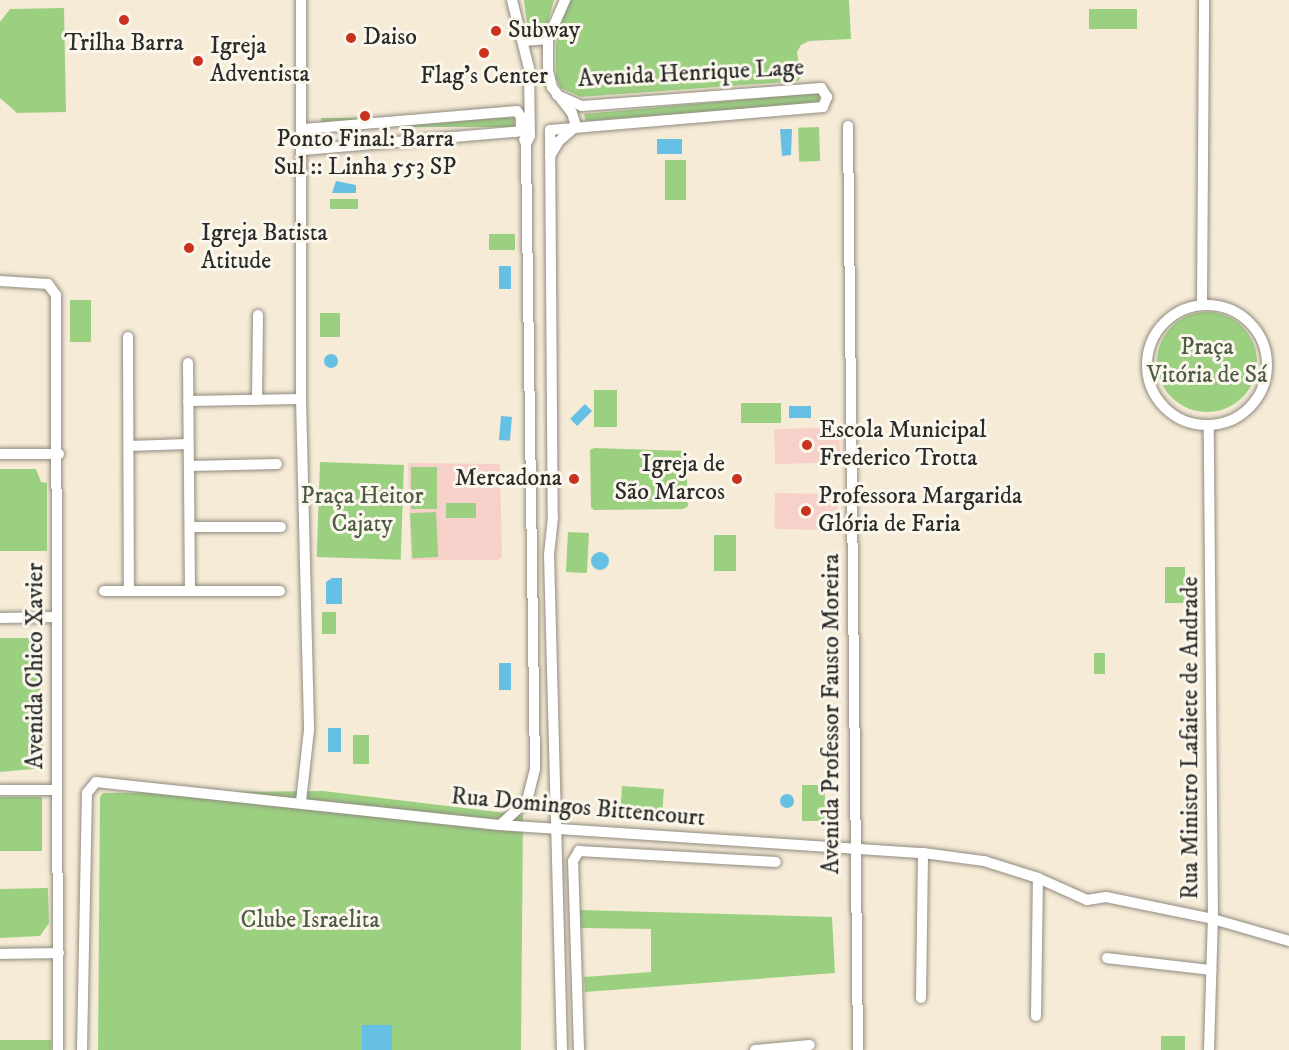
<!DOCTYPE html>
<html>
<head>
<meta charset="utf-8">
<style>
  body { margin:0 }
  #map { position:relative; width:1289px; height:1050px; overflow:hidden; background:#f6ebd6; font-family:"IM FELL DW Pica",serif }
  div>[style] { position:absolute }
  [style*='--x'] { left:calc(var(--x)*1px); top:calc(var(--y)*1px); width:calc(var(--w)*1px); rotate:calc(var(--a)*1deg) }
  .built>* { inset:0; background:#f7d1c9; transform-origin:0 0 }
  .green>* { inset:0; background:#9cd081; transform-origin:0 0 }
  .round { border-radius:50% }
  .water>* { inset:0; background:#66c0e3; transform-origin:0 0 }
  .roads { filter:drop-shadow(0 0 2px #908b80) drop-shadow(0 0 2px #908b80) }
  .street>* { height:10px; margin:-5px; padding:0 5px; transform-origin:5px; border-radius:5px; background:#fff }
  .street>.ring { margin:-5px; padding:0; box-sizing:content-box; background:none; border:10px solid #fff; border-radius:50% }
  .dots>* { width:16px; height:16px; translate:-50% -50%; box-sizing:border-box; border:3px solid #fbf7ec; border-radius:50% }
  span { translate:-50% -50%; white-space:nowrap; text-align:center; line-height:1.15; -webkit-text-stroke:6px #fbf7ec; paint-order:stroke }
  .poi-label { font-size:24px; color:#2b2b2b }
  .left { translate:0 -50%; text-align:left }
  .right { translate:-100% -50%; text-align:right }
  .street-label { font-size:24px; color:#2b2b2b }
  .park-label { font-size:24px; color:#4d5d45 }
</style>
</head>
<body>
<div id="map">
  <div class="built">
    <div style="left:839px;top:427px;width:35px;height:65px;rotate:88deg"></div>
    <div style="clip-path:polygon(408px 463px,500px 464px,502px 557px,498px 560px,411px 560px)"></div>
    <div style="left:775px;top:493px;width:63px;height:36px;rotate:1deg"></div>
  </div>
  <div class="green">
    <div style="clip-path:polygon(524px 0,554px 0,544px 36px,529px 37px)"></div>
    <div style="clip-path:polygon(571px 0,849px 0,851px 39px,809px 41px,801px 45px,797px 52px,801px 77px,798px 81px,581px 97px,561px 88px,556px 78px,556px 44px,563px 12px)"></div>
    <div style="clip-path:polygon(64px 8px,66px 112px,17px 113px,0 98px,0 22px,10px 9px)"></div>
    <div style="left:1089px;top:9px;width:48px;height:20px"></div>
    <div style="clip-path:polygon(815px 93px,820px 95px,818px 103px,586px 121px,584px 114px)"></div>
    <div style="left:514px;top:118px;width:9px;height:193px;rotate:90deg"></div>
    <div style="left:819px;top:127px;width:34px;height:21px;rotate:88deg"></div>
    <div style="left:665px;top:160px;width:21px;height:40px"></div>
    <div style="left:330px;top:199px;width:28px;height:10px"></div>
    <div style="left:489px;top:234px;width:26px;height:16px"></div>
    <div style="left:91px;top:300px;width:42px;height:21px;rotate:90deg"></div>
    <div class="round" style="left:1157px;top:312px;width:100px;height:100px"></div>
    <div style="left:320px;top:313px;width:20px;height:24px"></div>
    <div style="left:594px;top:390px;width:23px;height:37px"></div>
    <div style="left:741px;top:403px;width:40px;height:20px"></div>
    <div style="clip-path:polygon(594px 448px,686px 451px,688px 506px,683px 509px,594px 510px,591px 507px,590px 450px)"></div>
    <div style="left:320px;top:462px;width:84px;height:95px;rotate:2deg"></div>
    <div style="left:411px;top:467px;width:26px;height:42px"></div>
    <div style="clip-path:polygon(0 469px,36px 469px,41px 482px,47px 483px,47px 551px,0 551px)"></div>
    <div style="left:476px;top:503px;width:15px;height:30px;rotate:90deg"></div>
    <div style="left:436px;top:512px;width:45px;height:26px;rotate:87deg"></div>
    <div style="left:568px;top:532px;width:21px;height:40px;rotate:3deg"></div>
    <div style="left:714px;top:535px;width:22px;height:36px"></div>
    <div style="left:1165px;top:567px;width:20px;height:36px"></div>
    <div style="left:322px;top:612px;width:14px;height:22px"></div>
    <div style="clip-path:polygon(0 638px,38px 638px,44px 768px,0 772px)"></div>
    <div style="left:1094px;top:653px;width:11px;height:21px"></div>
    <div style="left:353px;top:735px;width:16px;height:29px"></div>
    <div style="left:802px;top:785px;width:23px;height:36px"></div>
    <div style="left:622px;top:786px;width:42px;height:23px;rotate:4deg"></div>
    <div style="clip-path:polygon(323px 791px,523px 815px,521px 1050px,98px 1050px,100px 797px,103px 793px)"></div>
    <div style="left:0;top:797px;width:42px;height:54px"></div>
    <div style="clip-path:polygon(48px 888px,49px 923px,40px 936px,0 938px,0 889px)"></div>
    <div style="clip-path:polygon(580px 910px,832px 917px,835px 973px,585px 992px,584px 977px,651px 972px,651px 929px,581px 928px)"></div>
    <div style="left:1161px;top:1036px;width:24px;height:14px"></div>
    <div style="left:0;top:1040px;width:51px;height:10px"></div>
  </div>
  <div class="water">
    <div style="clip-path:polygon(780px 129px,792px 129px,791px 155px,782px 156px)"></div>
    <div style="left:657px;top:139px;width:25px;height:15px"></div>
    <div style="clip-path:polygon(336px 181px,356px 185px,356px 193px,332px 193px)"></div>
    <div style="left:499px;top:266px;width:12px;height:23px"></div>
    <div class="round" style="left:324px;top:354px;width:14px;height:14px"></div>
    <div style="left:585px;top:404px;width:10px;height:21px;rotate:45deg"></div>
    <div style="left:789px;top:406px;width:22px;height:12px"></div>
    <div style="left:501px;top:416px;width:11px;height:24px;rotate:5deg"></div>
    <div class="round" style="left:591px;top:552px;width:18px;height:18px"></div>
    <div style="clip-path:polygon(332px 578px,342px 578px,342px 604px,326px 604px,326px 582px)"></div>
    <div style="left:499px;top:663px;width:12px;height:27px"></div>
    <div style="left:328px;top:728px;width:13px;height:24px"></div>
    <div class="round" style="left:780px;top:794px;width:14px;height:14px"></div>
    <div style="left:362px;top:1025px;width:30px;height:25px"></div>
  </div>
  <div class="roads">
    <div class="street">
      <div style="--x:301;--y:0;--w:399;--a:90"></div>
      <div style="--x:301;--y:399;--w:331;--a:88.6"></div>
      <div style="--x:309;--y:730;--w:71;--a:96.4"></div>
      <div style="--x:512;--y:0;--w:70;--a:76"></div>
      <div style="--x:529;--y:68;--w:68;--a:89.2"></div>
      <div style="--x:530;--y:136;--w:9;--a:117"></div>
      <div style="--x:526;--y:144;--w:5;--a:-112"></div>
      <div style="--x:524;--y:41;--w:24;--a:-5"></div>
      <div style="--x:557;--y:95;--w:27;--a:24"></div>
      <div style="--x:582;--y:106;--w:240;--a:-4.3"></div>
      <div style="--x:821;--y:88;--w:11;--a:56"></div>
      <div style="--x:827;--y:97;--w:11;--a:112"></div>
      <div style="--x:823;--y:107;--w:274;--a:175.2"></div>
      <div style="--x:550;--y:130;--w:387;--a:89.6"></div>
      <div style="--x:553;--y:517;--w:37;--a:96"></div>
      <div style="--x:549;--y:554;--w:496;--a:88.5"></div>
      <div style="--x:848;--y:126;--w:924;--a:89.38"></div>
      <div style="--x:303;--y:150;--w:213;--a:-4.9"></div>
      <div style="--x:515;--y:132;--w:6;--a:-9"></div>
      <div style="--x:521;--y:131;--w:14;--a:-90"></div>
      <div style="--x:521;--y:117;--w:7;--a:-124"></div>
      <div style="--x:517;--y:111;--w:214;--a:175.2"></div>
      <div style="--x:550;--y:156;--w:17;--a:-59"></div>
      <div style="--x:559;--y:141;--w:23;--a:-41"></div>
      <div style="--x:576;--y:126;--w:14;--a:-107"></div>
      <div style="--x:572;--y:113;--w:33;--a:-128"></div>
      <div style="--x:552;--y:87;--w:16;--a:-104"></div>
      <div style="--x:548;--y:71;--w:32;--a:-90"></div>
      <div style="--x:548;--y:39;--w:43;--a:-66.4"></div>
      <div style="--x:0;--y:281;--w:48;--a:3.6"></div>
      <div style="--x:48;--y:284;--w:14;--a:54"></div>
      <div style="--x:56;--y:295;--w:755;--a:89.85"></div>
      <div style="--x:1202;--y:304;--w:304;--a:-89.6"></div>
      <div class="ring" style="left:1147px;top:305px;width:110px;height:110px"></div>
      <div style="--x:128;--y:337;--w:254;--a:89.8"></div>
      <div style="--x:188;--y:363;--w:228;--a:89.5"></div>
      <div style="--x:257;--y:400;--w:85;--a:-89.3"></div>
      <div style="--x:188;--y:401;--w:113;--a:-1"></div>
      <div style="--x:129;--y:446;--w:59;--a:-1.9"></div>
      <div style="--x:0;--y:454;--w:59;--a:0"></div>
      <div style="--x:189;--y:466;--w:88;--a:-1.3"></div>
      <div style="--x:190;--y:527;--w:91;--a:0"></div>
      <div style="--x:104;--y:591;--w:176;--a:0"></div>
      <div style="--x:0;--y:618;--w:56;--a:-1"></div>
      <div style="--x:0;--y:790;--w:57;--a:0"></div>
      <div style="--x:500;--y:825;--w:36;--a:-42"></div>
      <div style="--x:527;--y:801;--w:33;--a:-76"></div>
      <div style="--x:535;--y:769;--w:625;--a:-90.83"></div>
      <div style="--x:0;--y:954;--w:59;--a:-1"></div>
      <div style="--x:1107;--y:958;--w:105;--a:6.6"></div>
      <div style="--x:921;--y:998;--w:145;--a:-89.2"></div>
      <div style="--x:1036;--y:1016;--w:138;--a:-89.2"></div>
      <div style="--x:82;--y:1050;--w:257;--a:-88.9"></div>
      <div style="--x:87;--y:793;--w:14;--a:-51"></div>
      <div style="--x:96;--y:782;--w:405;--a:6.1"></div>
      <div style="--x:499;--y:825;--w:425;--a:3.8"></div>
      <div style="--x:923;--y:853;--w:62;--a:7.5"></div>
      <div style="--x:984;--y:861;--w:57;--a:17.5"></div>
      <div style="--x:1038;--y:878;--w:54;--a:24.2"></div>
      <div style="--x:1087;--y:900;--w:19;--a:-9"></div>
      <div style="--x:1106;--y:897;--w:109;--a:11.6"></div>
      <div style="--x:1213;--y:919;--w:79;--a:16.1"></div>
      <div style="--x:579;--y:1050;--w:189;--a:-91.8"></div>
      <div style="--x:573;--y:861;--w:12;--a:-59"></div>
      <div style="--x:579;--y:851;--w:197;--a:3.2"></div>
      <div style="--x:755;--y:1050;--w:55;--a:-5.2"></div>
      <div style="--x:1209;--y:1050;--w:131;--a:-88.3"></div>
      <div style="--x:1213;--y:919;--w:494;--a:-90.5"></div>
    </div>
  </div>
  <div class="dots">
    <div style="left:124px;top:20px;background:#c8321e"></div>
    <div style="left:496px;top:31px;background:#c8321e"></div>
    <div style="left:351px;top:38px;background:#c8321e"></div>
    <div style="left:484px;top:53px;background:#c8321e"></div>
    <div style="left:198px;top:61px;background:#c8321e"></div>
    <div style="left:365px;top:116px;background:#c8321e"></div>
    <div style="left:189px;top:248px;background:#c8321e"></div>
    <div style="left:807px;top:445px;background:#c8321e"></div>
    <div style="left:574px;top:479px;background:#c8321e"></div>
    <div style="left:737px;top:479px;background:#c8321e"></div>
    <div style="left:806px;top:511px;background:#c8321e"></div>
  </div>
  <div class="poi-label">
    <span class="left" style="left:508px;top:31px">Subway</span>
    <span class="left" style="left:363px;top:38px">Daiso</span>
    <span style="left:124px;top:44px">Trilha Barra</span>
    <span class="left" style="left:210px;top:61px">Igreja<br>Adventista</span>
    <span style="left:484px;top:77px">Flag's Center</span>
    <span style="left:365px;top:154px">Ponto Final: Barra<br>Sul :: Linha 553 SP</span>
    <span class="left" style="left:201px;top:248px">Igreja Batista<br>Atitude</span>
    <span class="left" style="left:819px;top:445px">Escola Municipal<br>Frederico Trotta</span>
    <span class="right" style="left:725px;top:479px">Igreja de<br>São Marcos</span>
    <span class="right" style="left:562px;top:479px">Mercadona</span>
    <span class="left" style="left:818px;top:511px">Professora Margarida<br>Glória de Faria</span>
  </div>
  <div class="street-label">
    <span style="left:691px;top:74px;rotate:-3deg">Avenida Henrique Lage</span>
    <span style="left:36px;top:666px;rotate:-90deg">Avenida Chico Xavier</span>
    <span style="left:832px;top:714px;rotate:-90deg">Avenida Professor Fausto Moreira</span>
    <span style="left:1191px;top:738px;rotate:-90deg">Rua Ministro Lafaiete de Andrade</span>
    <span style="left:578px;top:808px;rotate:5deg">Rua Domingos Bittencourt</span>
  </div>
  <div class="park-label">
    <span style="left:1207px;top:362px">Praça<br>Vitória de Sá</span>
    <span style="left:362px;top:511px">Praça Heitor<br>Cajaty</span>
    <span style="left:310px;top:921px">Clube Israelita</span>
  </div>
</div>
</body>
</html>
